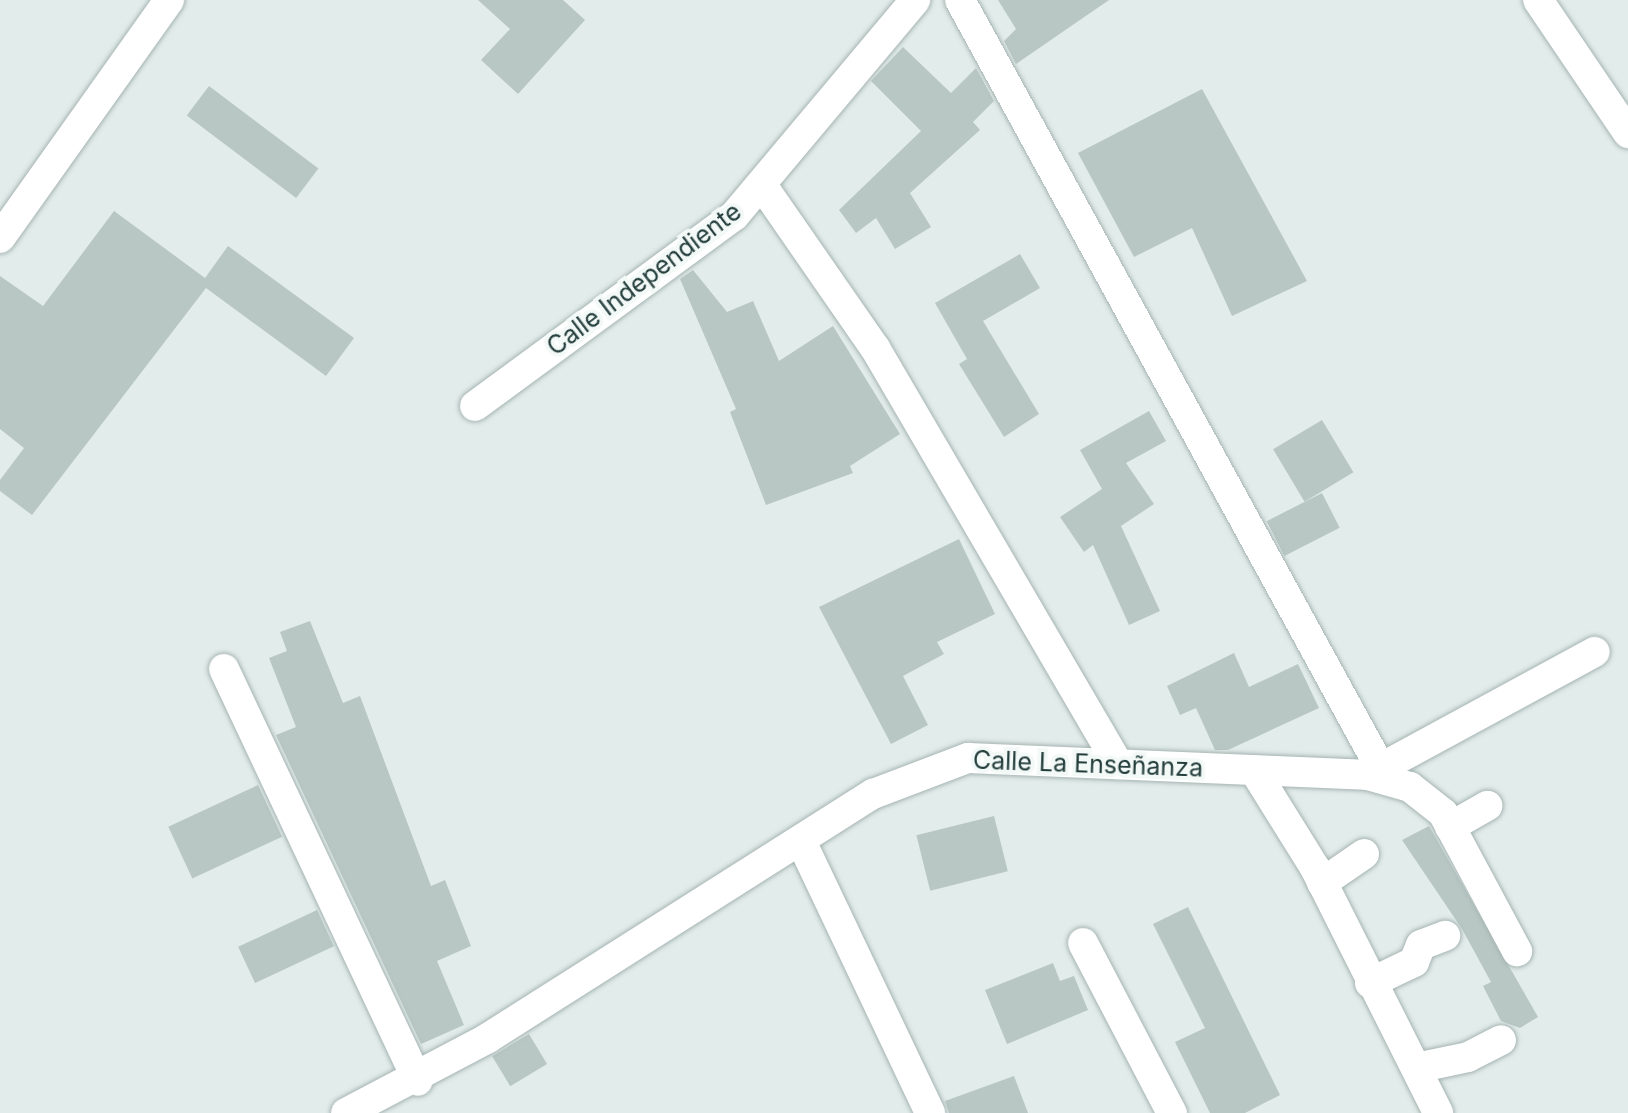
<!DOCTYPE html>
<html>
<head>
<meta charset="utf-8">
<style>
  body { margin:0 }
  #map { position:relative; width:1628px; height:1113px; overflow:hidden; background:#e2ecea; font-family:Inter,sans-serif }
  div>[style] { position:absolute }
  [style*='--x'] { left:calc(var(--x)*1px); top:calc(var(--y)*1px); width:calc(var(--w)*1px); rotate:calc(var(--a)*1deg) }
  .building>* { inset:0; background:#b8c7c3; transform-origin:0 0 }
  .roads { filter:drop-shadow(0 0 2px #a5b4b2) drop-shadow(0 0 2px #a5b4b2) }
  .minor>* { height:30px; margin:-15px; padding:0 15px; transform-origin:15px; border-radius:15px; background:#fff }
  span { translate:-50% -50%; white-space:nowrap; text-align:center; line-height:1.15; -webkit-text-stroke:8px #f3f9f7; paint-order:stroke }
  .street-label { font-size:25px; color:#223d3b }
</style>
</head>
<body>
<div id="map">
  <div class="building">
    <div style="clip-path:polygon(478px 0,563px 0,585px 20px,518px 94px,481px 60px,510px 29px)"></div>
    <div style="clip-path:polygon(998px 0,1109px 0,1016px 64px,1004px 41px,1016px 29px)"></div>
    <div style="clip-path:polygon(903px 47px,951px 93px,976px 68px,994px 101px,973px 122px,980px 130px,910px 193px,931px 227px,895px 249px,876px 218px,856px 233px,839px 210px,921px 131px,871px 81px)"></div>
    <div style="left:209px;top:86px;width:137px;height:37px;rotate:37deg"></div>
    <div style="clip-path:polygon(1202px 89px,1307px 281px,1232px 316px,1192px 228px,1134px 257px,1078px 153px)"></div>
    <div style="clip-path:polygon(114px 211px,205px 278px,228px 246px,354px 338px,326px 376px,206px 288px,32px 515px,0 491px,0 480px,24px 448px,0 429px,0 276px,43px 306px)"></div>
    <div style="clip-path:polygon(1020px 254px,1040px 288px,983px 321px,1039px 414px,1004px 437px,959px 364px,967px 359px,935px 303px)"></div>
    <div style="clip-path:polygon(693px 270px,727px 312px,753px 301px,779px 361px,833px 326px,900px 434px,850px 466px,853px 473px,766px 505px,730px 412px,736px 409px,680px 279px)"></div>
    <div style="clip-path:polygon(1149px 411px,1166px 441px,1126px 463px,1154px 504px,1121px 526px,1160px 611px,1129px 625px,1093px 545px,1084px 552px,1060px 517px,1102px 489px,1080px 450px)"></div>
    <div style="left:1322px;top:420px;width:61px;height:57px;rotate:59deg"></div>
    <div style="left:1322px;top:493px;width:39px;height:62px;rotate:63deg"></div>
    <div style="clip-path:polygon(959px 539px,995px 614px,937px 642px,944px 654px,903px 676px,928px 725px,891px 744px,819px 607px)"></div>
    <div style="clip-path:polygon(310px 621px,343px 703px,360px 696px,431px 886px,445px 880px,471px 946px,437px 961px,464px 1025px,421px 1044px,276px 735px,296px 727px,269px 658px,287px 651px,280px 632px)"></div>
    <div style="clip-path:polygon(1234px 653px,1249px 687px,1298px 664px,1319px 708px,1228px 750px,1215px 750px,1196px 708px,1180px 715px,1167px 686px)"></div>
    <div style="left:258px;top:785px;width:57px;height:99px;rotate:65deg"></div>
    <div style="left:994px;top:816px;width:57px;height:80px;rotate:76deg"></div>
    <div style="clip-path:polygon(1429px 826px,1538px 1017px,1520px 1028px,1501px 1021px,1483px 986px,1491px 982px,1462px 929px,1402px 840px)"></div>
    <div style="clip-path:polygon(1188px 907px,1280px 1095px,1245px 1113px,1210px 1113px,1175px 1042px,1205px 1028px,1153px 924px)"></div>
    <div style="left:317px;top:910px;width:40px;height:87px;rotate:65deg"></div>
    <div style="clip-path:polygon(1053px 963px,1060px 981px,1074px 976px,1088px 1010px,1007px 1044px,985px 990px)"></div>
    <div style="left:529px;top:1034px;width:35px;height:43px;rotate:59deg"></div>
    <div style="clip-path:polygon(1014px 1076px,1028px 1113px,949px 1113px,945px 1101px)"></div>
  </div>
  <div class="roads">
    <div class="minor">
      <div style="--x:960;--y:0;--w:877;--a:61.3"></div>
      <div style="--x:1538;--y:0;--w:161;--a:55.9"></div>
      <div style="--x:762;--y:185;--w:198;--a:55.3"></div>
      <div style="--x:875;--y:348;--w:482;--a:59.7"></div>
      <div style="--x:0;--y:238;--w:292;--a:-54.6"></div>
      <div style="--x:475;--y:406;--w:321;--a:-36.3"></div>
      <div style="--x:734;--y:216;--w:282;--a:-50"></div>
      <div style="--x:224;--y:669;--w:455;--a:64.8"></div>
      <div style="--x:1254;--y:770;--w:115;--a:58.1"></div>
      <div style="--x:1315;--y:868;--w:274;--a:63.3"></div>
      <div style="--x:1368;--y:775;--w:44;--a:15.9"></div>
      <div style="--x:1410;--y:787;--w:42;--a:38.2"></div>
      <div style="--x:1443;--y:813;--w:157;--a:61.8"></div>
      <div style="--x:1450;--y:827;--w:43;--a:-29.6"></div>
      <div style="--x:801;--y:841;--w:301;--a:64.6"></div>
      <div style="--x:1322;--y:883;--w:51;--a:-34.6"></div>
      <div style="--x:1083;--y:943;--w:192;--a:62.4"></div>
      <div style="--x:1370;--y:983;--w:49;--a:-25.5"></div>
      <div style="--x:1414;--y:962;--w:18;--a:-68"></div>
      <div style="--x:1421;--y:945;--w:26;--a:-21"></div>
      <div style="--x:1416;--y:1068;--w:53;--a:-11.9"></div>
      <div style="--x:1468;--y:1057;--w:37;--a:-27"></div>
      <div style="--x:346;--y:1113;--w:161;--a:-27.8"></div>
      <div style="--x:488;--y:1038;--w:456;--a:-32.4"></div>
      <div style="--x:873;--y:794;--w:102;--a:-20.8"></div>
      <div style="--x:968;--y:758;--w:400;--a:2.4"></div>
      <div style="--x:1368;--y:775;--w:258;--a:-28.5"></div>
    </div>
  </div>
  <div class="street-label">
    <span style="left:644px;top:279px;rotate:-37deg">Calle Independiente</span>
    <span style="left:1088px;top:764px;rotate:2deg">Calle La Enseñanza</span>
  </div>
</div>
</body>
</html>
